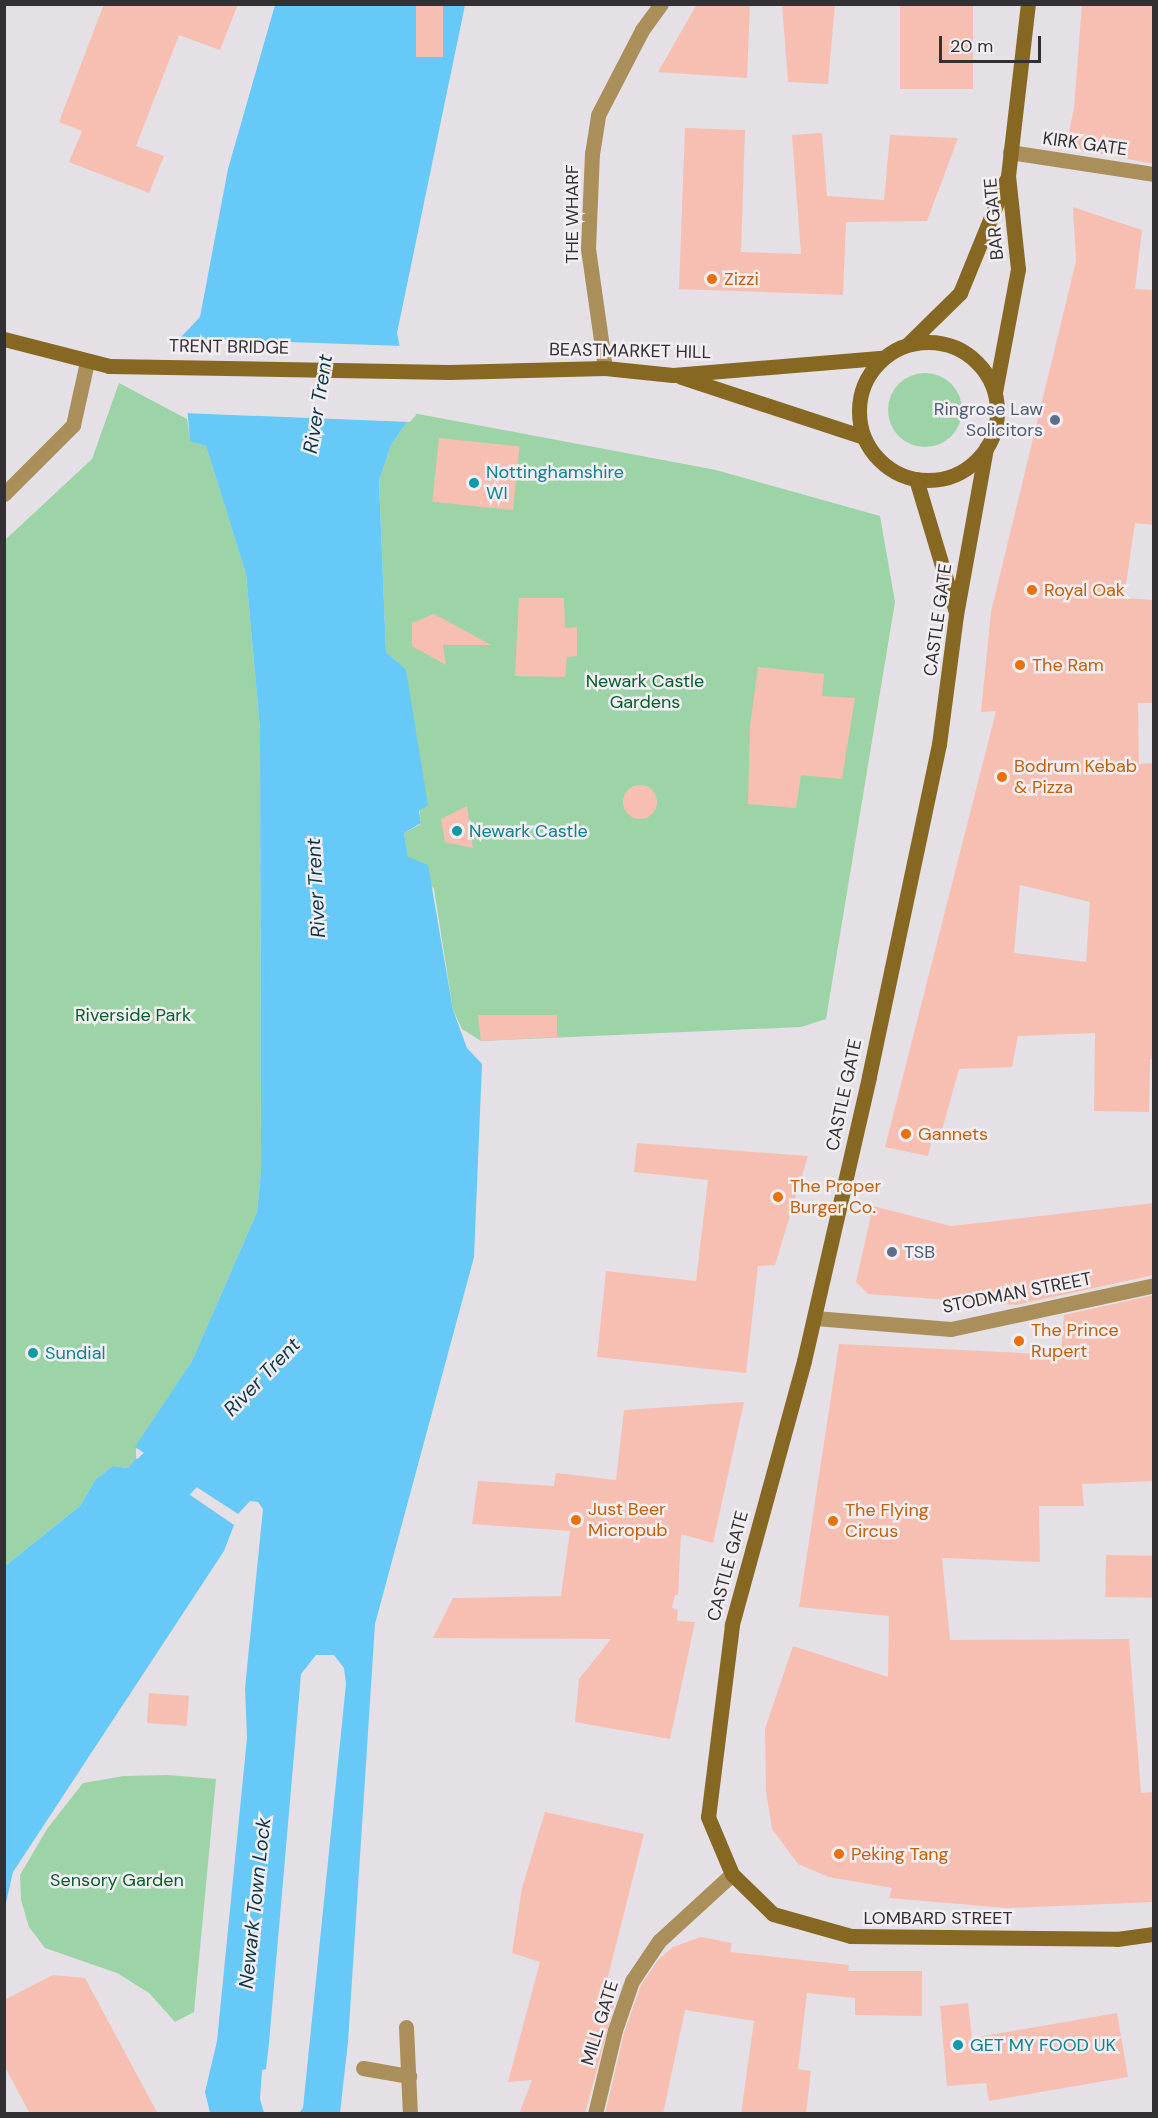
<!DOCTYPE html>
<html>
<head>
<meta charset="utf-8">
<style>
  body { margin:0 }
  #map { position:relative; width:1158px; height:2118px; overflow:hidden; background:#e4e0e5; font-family:"DM Sans",sans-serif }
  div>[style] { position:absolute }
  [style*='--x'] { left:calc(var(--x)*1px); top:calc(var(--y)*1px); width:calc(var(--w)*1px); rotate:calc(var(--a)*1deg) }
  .green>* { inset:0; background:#9cd4a8 }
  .round { border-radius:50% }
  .water>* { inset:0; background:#67c9f7 }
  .pier>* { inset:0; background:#e4e0e5 }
  .river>* { height:62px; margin:-31px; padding:0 31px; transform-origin:31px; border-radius:31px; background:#67c9f7 }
  .building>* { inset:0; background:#f7bfb2; transform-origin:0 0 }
  .minor>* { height:15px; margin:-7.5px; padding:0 7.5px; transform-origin:7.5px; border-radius:7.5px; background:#aa8f5a }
  .secondary>* { height:15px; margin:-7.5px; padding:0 7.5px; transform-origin:7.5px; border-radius:7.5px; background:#876822 }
  .secondary>.ring { margin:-7.5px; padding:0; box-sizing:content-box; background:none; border:15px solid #876822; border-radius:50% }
  .dots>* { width:16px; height:16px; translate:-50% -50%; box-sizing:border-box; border:3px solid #f2eef2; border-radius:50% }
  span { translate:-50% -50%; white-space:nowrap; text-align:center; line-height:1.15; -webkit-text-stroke:5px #f2eef2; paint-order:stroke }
  .street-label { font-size:18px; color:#323032 }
  .food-label { font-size:18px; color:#c56008 }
  .left { translate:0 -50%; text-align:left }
  .service-label { font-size:18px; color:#4e5e75 }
  .right { translate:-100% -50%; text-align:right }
  .culture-label { font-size:18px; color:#0d838f }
  .park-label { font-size:18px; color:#03602c }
  .water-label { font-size:20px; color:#093649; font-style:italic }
  .frame { position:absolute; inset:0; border:6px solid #323032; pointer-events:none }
  .scale { position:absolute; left:939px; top:36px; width:102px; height:27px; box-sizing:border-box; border:3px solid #323032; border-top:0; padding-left:8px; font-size:18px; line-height:21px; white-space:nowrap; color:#323032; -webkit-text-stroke:4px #f2eef2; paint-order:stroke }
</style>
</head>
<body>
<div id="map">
  <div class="green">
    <div class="round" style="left:888px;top:373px;width:74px;height:74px"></div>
    <div style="clip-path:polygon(119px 383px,187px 419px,190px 440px,206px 446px,246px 574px,260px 729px,261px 1171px,257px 1212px,192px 1361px,136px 1447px,136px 1458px,128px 1468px,113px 1466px,96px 1479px,80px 1506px,5px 1566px,5px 540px,92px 459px)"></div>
    <div style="clip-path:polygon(413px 413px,716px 470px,880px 516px,895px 602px,826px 1019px,801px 1027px,481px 1041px,462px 1029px,453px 1010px,434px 889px,408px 858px,404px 833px,421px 824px,406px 671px,386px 652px,379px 481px,391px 445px)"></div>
    <div style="clip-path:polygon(168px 1775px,216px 1779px,194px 2012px,175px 2022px,149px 1993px,117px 1973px,45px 1948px,29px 1927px,21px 1900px,20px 1875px,47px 1829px,83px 1783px,124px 1776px)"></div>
  </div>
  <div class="water">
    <div style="clip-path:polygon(275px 5px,465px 5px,397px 333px,413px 413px,391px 445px,379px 481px,386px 652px,406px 670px,428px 805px,419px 811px,421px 823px,404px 833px,408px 857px,428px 865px,453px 1010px,467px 1048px,482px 1064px,474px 1257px,375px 1624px,348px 2042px,340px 2113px,299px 2113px,303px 2108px,346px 1684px,344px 1668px,334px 1655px,316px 1655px,301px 1674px,269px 2043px,266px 2069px,262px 2070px,260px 2099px,264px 2113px,210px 2113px,205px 2092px,217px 2041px,247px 1738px,245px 1688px,263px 1509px,258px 1502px,250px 1501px,238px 1514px,135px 1447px,192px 1361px,257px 1212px,261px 1171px,260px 729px,246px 574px,206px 446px,190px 441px,181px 337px,200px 317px,228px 169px)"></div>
    <div style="clip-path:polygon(136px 1458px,234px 1525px,224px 1551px,13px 1872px,5px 1907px,5px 1566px,80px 1506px,96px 1479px,113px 1466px,128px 1468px)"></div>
  </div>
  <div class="pier">
    <div style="clip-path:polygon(178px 338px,403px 346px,416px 415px,410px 422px,183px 413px)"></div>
  </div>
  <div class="river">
    <div style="--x:4;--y:1641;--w:324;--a:-45.8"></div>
  </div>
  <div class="building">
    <div style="clip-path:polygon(104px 4px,238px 4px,220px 50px,179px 35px,136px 146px,164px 156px,149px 193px,69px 162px,82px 131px,59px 122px)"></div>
    <div style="left:416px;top:4px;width:27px;height:53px"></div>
    <div style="clip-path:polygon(697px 4px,750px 4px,747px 78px,658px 72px)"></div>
    <div style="clip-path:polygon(782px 4px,835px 4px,828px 84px,788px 82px)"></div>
    <div style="left:900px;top:4px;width:73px;height:85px"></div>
    <div style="clip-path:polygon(1082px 4px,1154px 4px,1154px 164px,1066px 147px,1074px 108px)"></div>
    <div style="clip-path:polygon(685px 128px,745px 130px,741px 252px,801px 254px,792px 135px,822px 133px,827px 196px,884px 200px,890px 135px,958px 138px,927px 221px,846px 222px,843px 295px,817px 294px,679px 289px)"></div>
    <div style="clip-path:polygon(evenodd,1073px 207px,1142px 230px,1135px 289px,1154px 290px,1154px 525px,1135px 523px,1124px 598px,1154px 600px,1154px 703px,1138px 703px,1139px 764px,1154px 763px,1154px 1059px,1150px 1059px,1149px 1112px,1094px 1111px,1095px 1033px,1018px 1036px,1012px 1067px,959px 1069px,939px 1141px,932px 1139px,928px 1156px,885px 1147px,996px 711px,981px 712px,991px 612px,1076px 261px,1073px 207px,1020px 885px,1090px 902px,1086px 962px,1014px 953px,1020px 885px)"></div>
    <div style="left:439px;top:438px;width:81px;height:64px;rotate:6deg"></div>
    <div style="clip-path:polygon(519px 598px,564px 598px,565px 628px,577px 627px,577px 656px,567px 657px,565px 677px,515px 676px)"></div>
    <div style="clip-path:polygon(434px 614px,491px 645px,443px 645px,446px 665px,412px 646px,412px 623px)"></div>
    <div style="clip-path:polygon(758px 667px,824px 674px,822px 696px,855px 698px,842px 779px,801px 775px,796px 808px,748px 804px,750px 726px)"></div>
    <div class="round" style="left:623px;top:785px;width:34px;height:34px"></div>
    <div style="clip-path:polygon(467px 806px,473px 848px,445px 842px,441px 819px)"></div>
    <div style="clip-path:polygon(478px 1015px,557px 1015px,557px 1037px,481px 1041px)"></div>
    <div style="clip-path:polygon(637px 1143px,808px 1156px,775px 1265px,758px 1266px,746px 1373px,597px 1357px,606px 1271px,696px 1281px,708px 1180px,634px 1172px)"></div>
    <div style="clip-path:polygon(1154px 1203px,1154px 1275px,1016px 1305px,868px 1294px,856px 1282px,873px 1206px,951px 1226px)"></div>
    <div style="clip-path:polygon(1154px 1295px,1154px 1481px,1082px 1484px,1084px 1506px,1039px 1506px,1040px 1562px,942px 1558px,950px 1640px,1129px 1639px,1141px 1793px,1154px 1792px,1154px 1902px,1007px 1908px,889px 1898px,892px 1888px,829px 1877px,798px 1864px,772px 1829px,766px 1791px,765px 1729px,793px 1646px,888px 1677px,889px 1616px,799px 1607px,839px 1344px,1061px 1355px,1064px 1315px)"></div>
    <div style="clip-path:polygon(744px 1402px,713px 1543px,681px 1534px,678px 1595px,675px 1595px,672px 1608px,678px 1610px,677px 1621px,695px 1622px,670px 1739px,575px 1722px,579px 1679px,611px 1639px,433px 1638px,453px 1598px,561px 1596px,570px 1531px,472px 1524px,478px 1481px,554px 1486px,556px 1473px,616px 1480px,624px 1410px)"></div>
    <div style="left:1106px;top:1555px;width:48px;height:42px;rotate:1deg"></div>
    <div style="left:149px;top:1693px;width:40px;height:30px;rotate:4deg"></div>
    <div style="clip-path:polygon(545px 1812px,644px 1834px,600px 2008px,617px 1994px,585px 2114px,519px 2114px,532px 2080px,508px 2082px,540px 1962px,512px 1953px,522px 1888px)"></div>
    <div style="clip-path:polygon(701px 1937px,732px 1943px,730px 1952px,849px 1965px,848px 1971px,922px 1971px,922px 2016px,855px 2015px,855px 1998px,807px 1993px,798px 2069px,811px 2071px,806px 2114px,741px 2114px,754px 2021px,685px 2010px,663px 2114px,605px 2114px,624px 2033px,641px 1985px,658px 1960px,673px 1947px)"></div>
    <div style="clip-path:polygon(53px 1975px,85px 1978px,158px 2114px,30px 2114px,4px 2065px,4px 2000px)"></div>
    <div style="clip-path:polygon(968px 2003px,972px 2038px,1117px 2013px,1128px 2077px,989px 2101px,986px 2083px,947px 2086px,940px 2006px)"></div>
  </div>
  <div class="minor">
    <div style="--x:1010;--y:152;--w:146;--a:8.7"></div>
    <div style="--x:605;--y:368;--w:121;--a:-98.1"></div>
    <div style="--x:588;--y:248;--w:94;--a:-87.6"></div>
    <div style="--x:592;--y:154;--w:39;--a:-81"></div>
    <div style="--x:598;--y:115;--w:96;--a:-62.6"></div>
    <div style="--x:642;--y:30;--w:32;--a:-54"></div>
    <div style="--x:4;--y:494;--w:98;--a:-45"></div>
    <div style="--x:73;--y:425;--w:65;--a:-77.5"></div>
    <div style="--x:815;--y:1318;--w:136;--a:4.6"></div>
    <div style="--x:951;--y:1329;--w:208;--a:-12.2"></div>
    <div style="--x:406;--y:2027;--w:87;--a:87.4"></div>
    <div style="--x:363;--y:2068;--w:47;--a:9.9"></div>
    <div style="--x:595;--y:2114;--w:86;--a:-76.6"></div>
    <div style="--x:615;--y:2030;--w:52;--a:-70.9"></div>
    <div style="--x:632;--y:1981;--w:48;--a:-56"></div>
    <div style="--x:659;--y:1941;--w:99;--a:-42.5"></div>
  </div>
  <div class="secondary">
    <div style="--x:4;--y:339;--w:108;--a:14.4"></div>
    <div style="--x:109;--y:366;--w:340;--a:1"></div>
    <div style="--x:449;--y:372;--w:156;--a:-1.5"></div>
    <div style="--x:605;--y:368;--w:68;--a:5.9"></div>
    <div style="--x:673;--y:375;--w:210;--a:-4.7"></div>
    <div class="ring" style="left:859px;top:342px;width:123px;height:123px"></div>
    <div style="--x:908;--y:344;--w:73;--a:-44.4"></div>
    <div style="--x:960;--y:293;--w:122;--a:-67.8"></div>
    <div style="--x:681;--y:377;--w:192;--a:18.2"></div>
    <div style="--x:995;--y:392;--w:125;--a:-79.4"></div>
    <div style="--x:1018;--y:269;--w:94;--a:-96.1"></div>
    <div style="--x:1008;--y:176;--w:173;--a:-83.4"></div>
    <div style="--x:986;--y:448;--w:170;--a:100.2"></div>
    <div style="--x:956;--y:615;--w:130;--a:97.5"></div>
    <div style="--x:939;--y:744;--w:340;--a:101.9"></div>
    <div style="--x:869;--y:1077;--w:291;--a:102.9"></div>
    <div style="--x:804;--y:1361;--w:274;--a:105.3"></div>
    <div style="--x:732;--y:1625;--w:193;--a:97.1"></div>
    <div style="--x:708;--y:1817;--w:62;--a:67.2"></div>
    <div style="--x:732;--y:1874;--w:57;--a:44.3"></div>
    <div style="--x:773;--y:1914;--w:81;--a:15.8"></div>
    <div style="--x:851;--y:1936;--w:266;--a:0.6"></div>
    <div style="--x:1117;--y:1939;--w:37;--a:-8"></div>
    <div style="--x:916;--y:479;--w:139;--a:73.3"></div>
  </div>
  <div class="dots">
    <div style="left:712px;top:279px;background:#e8710a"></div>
    <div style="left:1055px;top:420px;background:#5c6f8a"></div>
    <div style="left:474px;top:483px;background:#0f9aa8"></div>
    <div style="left:1032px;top:590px;background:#e8710a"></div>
    <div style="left:1020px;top:665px;background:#e8710a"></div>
    <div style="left:1002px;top:777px;background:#e8710a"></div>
    <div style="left:457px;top:831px;background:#0f9aa8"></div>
    <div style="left:906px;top:1134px;background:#e8710a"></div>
    <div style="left:778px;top:1197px;background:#e8710a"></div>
    <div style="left:892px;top:1252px;background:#5c6f8a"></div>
    <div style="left:1019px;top:1341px;background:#e8710a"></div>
    <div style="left:33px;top:1353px;background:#0f9aa8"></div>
    <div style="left:576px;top:1520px;background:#e8710a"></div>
    <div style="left:833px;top:1521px;background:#e8710a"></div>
    <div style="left:839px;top:1854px;background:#e8710a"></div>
    <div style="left:958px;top:2045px;background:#0f9aa8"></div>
  </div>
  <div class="street-label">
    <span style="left:1085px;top:144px;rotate:8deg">KIRK GATE</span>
    <span style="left:572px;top:214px;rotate:-90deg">THE WHARF</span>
    <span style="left:994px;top:219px;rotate:-95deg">BAR GATE</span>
    <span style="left:229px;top:347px;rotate:1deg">TRENT BRIDGE</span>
    <span style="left:630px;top:351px;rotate:1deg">BEASTMARKET HILL</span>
    <span style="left:938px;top:620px;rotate:-82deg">CASTLE GATE</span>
    <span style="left:844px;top:1095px;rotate:-78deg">CASTLE GATE</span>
    <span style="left:1017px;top:1293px;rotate:-11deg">STODMAN STREET</span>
    <span style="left:728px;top:1566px;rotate:-75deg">CASTLE GATE</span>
    <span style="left:938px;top:1918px">LOMBARD STREET</span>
    <span style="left:600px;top:2023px;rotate:-73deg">MILL GATE</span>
  </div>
  <div class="food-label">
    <span class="left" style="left:724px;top:279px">Zizzi</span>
    <span class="left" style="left:1044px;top:590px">Royal Oak</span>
    <span class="left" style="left:1032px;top:665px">The Ram</span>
    <span class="left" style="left:1014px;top:777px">Bodrum Kebab<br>&amp; Pizza</span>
    <span class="left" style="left:918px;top:1134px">Gannets</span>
    <span class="left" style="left:790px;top:1197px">The Proper<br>Burger Co.</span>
    <span class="left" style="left:1031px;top:1341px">The Prince<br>Rupert</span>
    <span class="left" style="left:588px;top:1520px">Just Beer<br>Micropub</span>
    <span class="left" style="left:845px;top:1521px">The Flying<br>Circus</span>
    <span class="left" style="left:851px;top:1854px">Peking Tang</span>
  </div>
  <div class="service-label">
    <span class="right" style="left:1043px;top:420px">Ringrose Law<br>Solicitors</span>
    <span class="left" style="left:904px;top:1252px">TSB</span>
  </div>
  <div class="culture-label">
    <span class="left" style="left:486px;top:483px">Nottinghamshire<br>WI</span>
    <span class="left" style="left:469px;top:831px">Newark Castle</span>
    <span class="left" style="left:45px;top:1353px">Sundial</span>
    <span class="left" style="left:970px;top:2045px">GET MY FOOD UK</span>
  </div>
  <div class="park-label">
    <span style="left:645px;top:692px">Newark Castle<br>Gardens</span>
    <span style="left:133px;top:1015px">Riverside Park</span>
    <span style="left:117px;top:1880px">Sensory Garden</span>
  </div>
  <div class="water-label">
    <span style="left:318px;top:404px;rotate:-81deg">River Trent</span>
    <span style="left:316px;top:888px;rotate:-93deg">River Trent</span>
    <span style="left:262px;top:1377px;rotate:-46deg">River Trent</span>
    <span style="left:255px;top:1903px;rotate:-84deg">Newark Town Lock</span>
  </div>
  <div class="frame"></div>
  <div class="scale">20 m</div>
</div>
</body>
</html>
